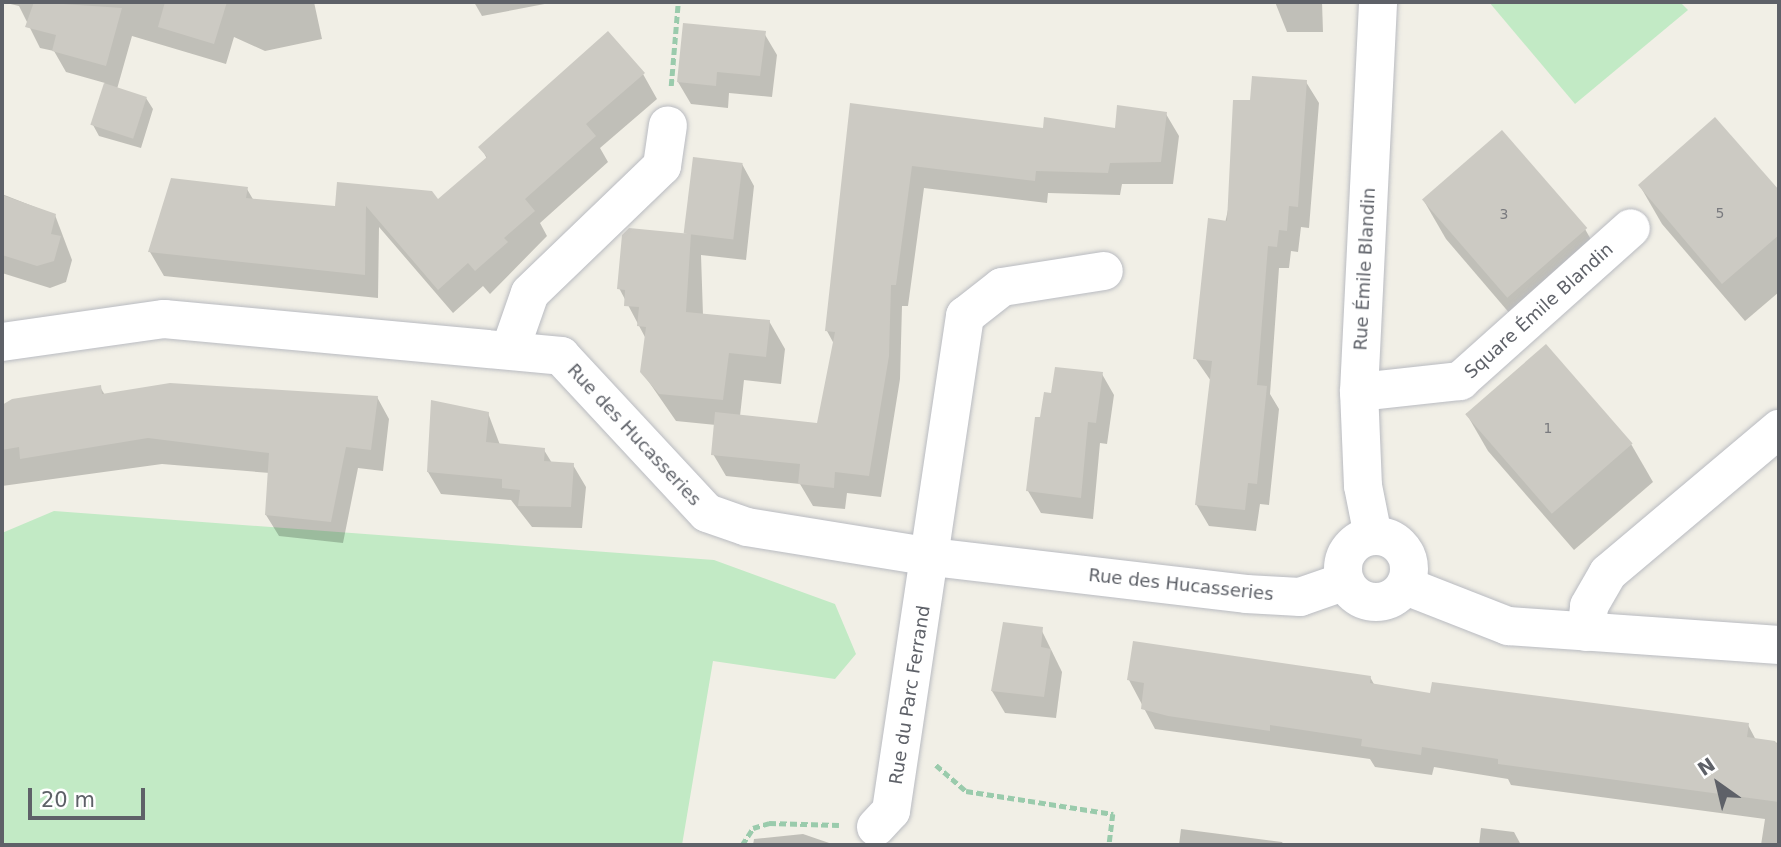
<!DOCTYPE html>
<html>
<head>
<meta charset="utf-8">
<style>
  body { margin:0 }
  #map { position:relative; width:1781px; height:847px; overflow:hidden; background:#f1efe6; font-family:"DejaVu Sans",sans-serif }
  div>[style] { position:absolute }
  [style*='--x'] { left:calc(var(--x)*1px); top:calc(var(--y)*1px); width:calc(var(--w)*1px); rotate:calc(var(--a)*1deg) }
  .green>* { inset:0; background:#c2eac5 }
  .shadow>* { inset:0; background:#0003 }
  .building>* { inset:0; background:#cccac3; transform-origin:0 0 }
  .path>* { height:4.5px; margin-top:-2.25px; transform-origin:0; background:repeating-linear-gradient(90deg,#9acbac 0 7px,transparent 0 10.5px) }
  .roads { filter:drop-shadow(0 0 2px #b9bbc1) drop-shadow(0 0 2px #b9bbc1) }
  .minor>* { height:38px; margin:-19px; padding:0 19px; transform-origin:19px; border-radius:19px; background:#fff }
  .minor>.ring { margin:-19px; padding:0; box-sizing:content-box; background:none; border:38px solid #fff; border-radius:50% }
  span { translate:-50% -50%; white-space:nowrap; text-align:center; line-height:1.15; -webkit-text-stroke:5px #fff; paint-order:stroke }
  .number-label { font-size:14px; color:#7a7b7f }
  .number-label span { -webkit-text-stroke-width:0 }
  .street-label { font-size:18px; color:#5e6168 }
  .frame { position:absolute; inset:0; border:4px solid #5e6168; pointer-events:none }
  .north { position:absolute; left:1683px; top:749px; width:70px; height:70px; -webkit-text-stroke:5px #fff; paint-order:stroke; rotate:326deg; font-size:19px; font-weight:700; line-height:28px; text-align:center; color:#5e6168 }
  .north::after { content:''; display:block; margin:auto; width:24px; height:32px; background:#5e6168; clip-path:polygon(50% 0,100% 100%,50% 72%,0 100%) }
  .scale { position:absolute; left:28px; top:788px; width:117px; height:32px; box-sizing:border-box; border:4px solid #5e6168; border-top:0; padding-left:9px; font-size:21px; line-height:24px; white-space:nowrap; color:#5e6168; -webkit-text-stroke:5px #fff; paint-order:stroke }
</style>
</head>
<body>
<div id="map">
  <div class="green">
    <div style="clip-path:polygon(1489px 2px,1680px 2px,1688px 10px,1575px 104px)"></div>
    <div style="clip-path:polygon(54px 511px,714px 560px,835px 604px,856px 654px,835px 679px,713px 661px,682px 845px,2px 845px,2px 533px)"></div>
  </div>
  <div class="shadow">
    <div style="clip-path:polygon(2px 2px,314px 2px,322px 39px,265px 51px,234px 37px,226px 64px,132px 36px,117px 89px,146px 98px,153px 109px,141px 148px,99px 136px,93px 125px,105px 83px,66px 72px,54px 51px,40px 48px,19px 6px)"></div>
    <div style="clip-path:polygon(474px 2px,555px 2px,482px 16px)"></div>
    <div style="clip-path:polygon(1275px 2px,1322px 2px,1323px 32px,1287px 32px)"></div>
    <div style="clip-path:polygon(764px 33px,777px 55px,772px 97px,729px 93px,728px 108px,691px 104px,678px 82px)"></div>
    <div style="clip-path:polygon(643px 74px,657px 99px,600px 148px,608px 162px,540px 223px,547px 236px,490px 294px,483px 286px,453px 313px,379px 227px,378px 298px,164px 276px,150px 252px,247px 189px,254px 201px,337px 208px,438px 201px,487px 159px,481px 147px)"></div>
    <div style="clip-path:polygon(1306px 82px,1319px 103px,1309px 228px,1301px 227px,1298px 252px,1291px 251px,1289px 268px,1279px 268px,1270px 394px,1279px 409px,1269px 505px,1260px 504px,1256px 531px,1209px 526px,1196px 504px,1211px 381px,1195px 358px,1252px 102px)"></div>
    <div style="clip-path:polygon(852px 105px,1044px 130px,1117px 130px,1166px 114px,1179px 136px,1173px 184px,1122px 184px,1120px 195px,1048px 193px,1047px 203px,924px 188px,908px 306px,902px 306px,900px 379px,881px 497px,847px 493px,845px 509px,813px 506px,800px 484px,726px 476px,713px 454px,716px 425px,676px 421px,642px 372px,646px 339px,619px 288px,685px 236px,742px 164px,754px 186px,746px 260px,701px 255px,703px 315px,769px 321px,785px 349px,781px 384px,744px 380px,740px 416px,818px 425px,834px 344px,827px 331px)"></div>
    <div style="clip-path:polygon(1715px 120px,1779px 193px,1779px 292px,1745px 321px,1662px 224px,1640px 186px)"></div>
    <div style="clip-path:polygon(2px 194px,55px 215px,72px 260px,66px 282px,50px 288px,2px 273px)"></div>
    <div style="clip-path:polygon(1424px 201px,1585px 229px,1607px 268px,1529px 336px,1446px 239px)"></div>
    <div style="clip-path:polygon(1102px 374px,1114px 395px,1107px 444px,1100px 443px,1093px 519px,1041px 513px,1028px 491px,1042px 419px,1053px 394px)"></div>
    <div style="clip-path:polygon(100px 387px,105px 395px,377px 397px,389px 419px,383px 471px,358px 468px,343px 543px,279px 536px,266px 515px,270px 473px,162px 464px,2px 486px,2px 408px)"></div>
    <div style="clip-path:polygon(488px 413px,500px 445px,544px 450px,552px 463px,573px 465px,586px 487px,582px 528px,532px 527px,511px 500px,441px 494px,428px 472px)"></div>
    <div style="clip-path:polygon(1466px 413px,1631px 444px,1653px 482px,1574px 550px,1488px 451px)"></div>
    <div style="clip-path:polygon(1041px 629px,1062px 672px,1056px 718px,1005px 713px,992px 691px)"></div>
    <div style="clip-path:polygon(1370px 677px,1375px 686px,1432px 695px,1748px 725px,1756px 740px,1779px 743px,1779px 845px,1761px 845px,1765px 819px,1511px 785px,1508px 779px,1434px 767px,1432px 775px,1375px 767px,1370px 759px,1155px 729px,1129px 680px)"></div>
    <div style="clip-path:polygon(1481px 828px,1514px 832px,1521px 845px,1479px 845px)"></div>
    <div style="clip-path:polygon(1181px 829px,1282px 842px,1284px 845px,1179px 845px)"></div>
    <div style="clip-path:polygon(803px 834px,835px 845px,753px 845px,754px 839px)"></div>
  </div>
  <div class="building">
    <div style="clip-path:polygon(34px 2px,122px 8px,106px 66px,52px 51px,56px 35px,25px 27px)"></div>
    <div style="clip-path:polygon(165px 2px,227px 2px,214px 44px,158px 27px)"></div>
    <div style="clip-path:polygon(683px 23px,766px 31px,760px 76px,717px 72px,716px 86px,677px 82px)"></div>
    <div style="clip-path:polygon(608px 31px,645px 73px,586px 124px,596px 136px,525px 199px,535px 211px,504px 238px,508px 242px,475px 271px,468px 263px,438px 290px,366px 206px,365px 275px,148px 252px,171px 178px,248px 187px,246px 198px,335px 206px,337px 182px,432px 191px,438px 199px,487px 157px,478px 147px)"></div>
    <div style="clip-path:polygon(1252px 76px,1307px 80px,1298px 207px,1289px 206px,1287px 231px,1279px 230px,1277px 247px,1268px 246px,1257px 385px,1267px 386px,1257px 484px,1248px 483px,1245px 510px,1195px 505px,1212px 361px,1193px 359px,1208px 218px,1227px 221px,1233px 100px,1250px 100px)"></div>
    <div style="left:104px;top:83px;width:45px;height:44px;rotate:18deg"></div>
    <div style="clip-path:polygon(850px 103px,1043px 128px,1044px 117px,1115px 128px,1117px 105px,1167px 112px,1161px 162px,1110px 163px,1108px 173px,1036px 171px,1035px 181px,912px 166px,896px 285px,891px 285px,889px 356px,869px 476px,835px 472px,834px 488px,798px 484px,800px 464px,711px 455px,715px 412px,817px 423px,835px 332px,825px 331px)"></div>
    <div style="clip-path:polygon(1715px 117px,1779px 190px,1779px 235px,1722px 284px,1638px 185px)"></div>
    <div style="left:1502px;top:130px;width:130px;height:106px;rotate:49deg"></div>
    <div style="left:693px;top:157px;width:50px;height:77px;rotate:7deg"></div>
    <div style="clip-path:polygon(2px 195px,56px 214px,51px 234px,61px 236px,54px 261px,37px 266px,2px 255px)"></div>
    <div style="clip-path:polygon(629px 228px,691px 234px,686px 312px,770px 320px,766px 357px,729px 353px,723px 400px,659px 394px,640px 372px,646px 327px,637px 326px,639px 307px,624px 306px,625px 290px,617px 289px,622px 235px)"></div>
    <div style="left:1546px;top:344px;width:132px;height:107px;rotate:49deg"></div>
    <div style="clip-path:polygon(1055px 367px,1103px 372px,1096px 423px,1088px 422px,1081px 498px,1026px 491px,1035px 417px,1040px 417px,1044px 392px,1051px 393px)"></div>
    <div style="clip-path:polygon(170px 383px,378px 396px,371px 450px,346px 447px,331px 522px,265px 515px,269px 453px,148px 438px,20px 459px,19px 447px,2px 450px,2px 405px,12px 399px,101px 385px,102px 394px)"></div>
    <div style="clip-path:polygon(431px 400px,489px 412px,486px 442px,545px 448px,544px 461px,574px 463px,571px 507px,518px 506px,520px 490px,502px 488px,502px 479px,427px 472px)"></div>
    <div style="clip-path:polygon(1003px 622px,1043px 627px,1041px 647px,1051px 649px,1044px 697px,991px 691px)"></div>
    <div style="clip-path:polygon(1133px 641px,1371px 676px,1370px 683px,1430px 693px,1432px 682px,1749px 723px,1747px 737px,1775px 741px,1779px 747px,1779px 802px,1498px 764px,1498px 759px,1422px 747px,1421px 755px,1361px 746px,1362px 739px,1270px 725px,1270px 731px,1168px 716px,1141px 709px,1144px 683px,1127px 680px)"></div>
  </div>
  <div class="path">
    <div style="--x:671;--y:86;--w:84;--a:-85.2"></div>
    <div style="--x:936;--y:765;--w:40;--a:41"></div>
    <div style="--x:966;--y:791;--w:149;--a:8.9"></div>
    <div style="--x:1113;--y:814;--w:31;--a:97"></div>
    <div style="--x:742;--y:845;--w:20;--a:-57"></div>
    <div style="--x:753;--y:828;--w:17;--a:-17"></div>
    <div style="--x:769;--y:823;--w:70;--a:1.6"></div>
  </div>
  <div class="roads">
    <div class="minor">
      <div style="--x:2;--y:342;--w:164;--a:-8.1"></div>
      <div style="--x:164;--y:319;--w:399;--a:5.3"></div>
      <div style="--x:561;--y:356;--w:214;--a:47.1"></div>
      <div style="--x:707;--y:513;--w:42;--a:19.3"></div>
      <div style="--x:747;--y:527;--w:187;--a:9.2"></div>
      <div style="--x:932;--y:557;--w:316;--a:6.7"></div>
      <div style="--x:1246;--y:594;--w:54;--a:3.2"></div>
      <div style="--x:1300;--y:597;--w:46;--a:-19.2"></div>
      <div style="--x:510;--y:350;--w:60;--a:-70.7"></div>
      <div style="--x:530;--y:293;--w:183;--a:-43.9"></div>
      <div style="--x:662;--y:166;--w:41;--a:-81.7"></div>
      <div style="--x:1359;--y:392;--w:102;--a:-6.2"></div>
      <div style="--x:1460;--y:381;--w:229;--a:-41.8"></div>
      <div class="ring" style="left:1343px;top:536px;width:28px;height:28px"></div>
      <div style="--x:1373;--y:536;--w:51;--a:-101.3"></div>
      <div style="--x:1363;--y:486;--w:94;--a:-92.4"></div>
      <div style="--x:1359;--y:392;--w:390;--a:-87.2"></div>
      <div style="--x:1406;--y:586;--w:110;--a:21.4"></div>
      <div style="--x:1508;--y:626;--w:272;--a:4"></div>
      <div style="--x:1586;--y:632;--w:26;--a:-83"></div>
      <div style="--x:1589;--y:606;--w:38;--a:-60"></div>
      <div style="--x:1608;--y:573;--w:224;--a:-40.1"></div>
      <div style="--x:876;--y:827;--w:22;--a:-47"></div>
      <div style="--x:891;--y:811;--w:501;--a:-81.5"></div>
      <div style="--x:965;--y:316;--w:47;--a:-38.1"></div>
      <div style="--x:1002;--y:287;--w:103;--a:-8.9"></div>
    </div>
  </div>
  <div class="number-label">
    <span style="left:1720px;top:213px">5</span>
    <span style="left:1504px;top:214px">3</span>
    <span style="left:1548px;top:428px">1</span>
  </div>
  <div class="street-label">
    <span style="left:1365px;top:269px;rotate:-87deg">Rue Émile Blandin</span>
    <span style="left:1539px;top:311px;rotate:-42deg">Square Émile Blandin</span>
    <span style="left:634px;top:435px;rotate:47deg">Rue des Hucasseries</span>
    <span style="left:1181px;top:585px;rotate:6deg">Rue des Hucasseries</span>
    <span style="left:910px;top:695px;rotate:-81deg">Rue du Parc Ferrand</span>
  </div>
  <div class="frame"></div>
  <div class="north">N</div>
  <div class="scale">20 m</div>
</div>
</body>
</html>
